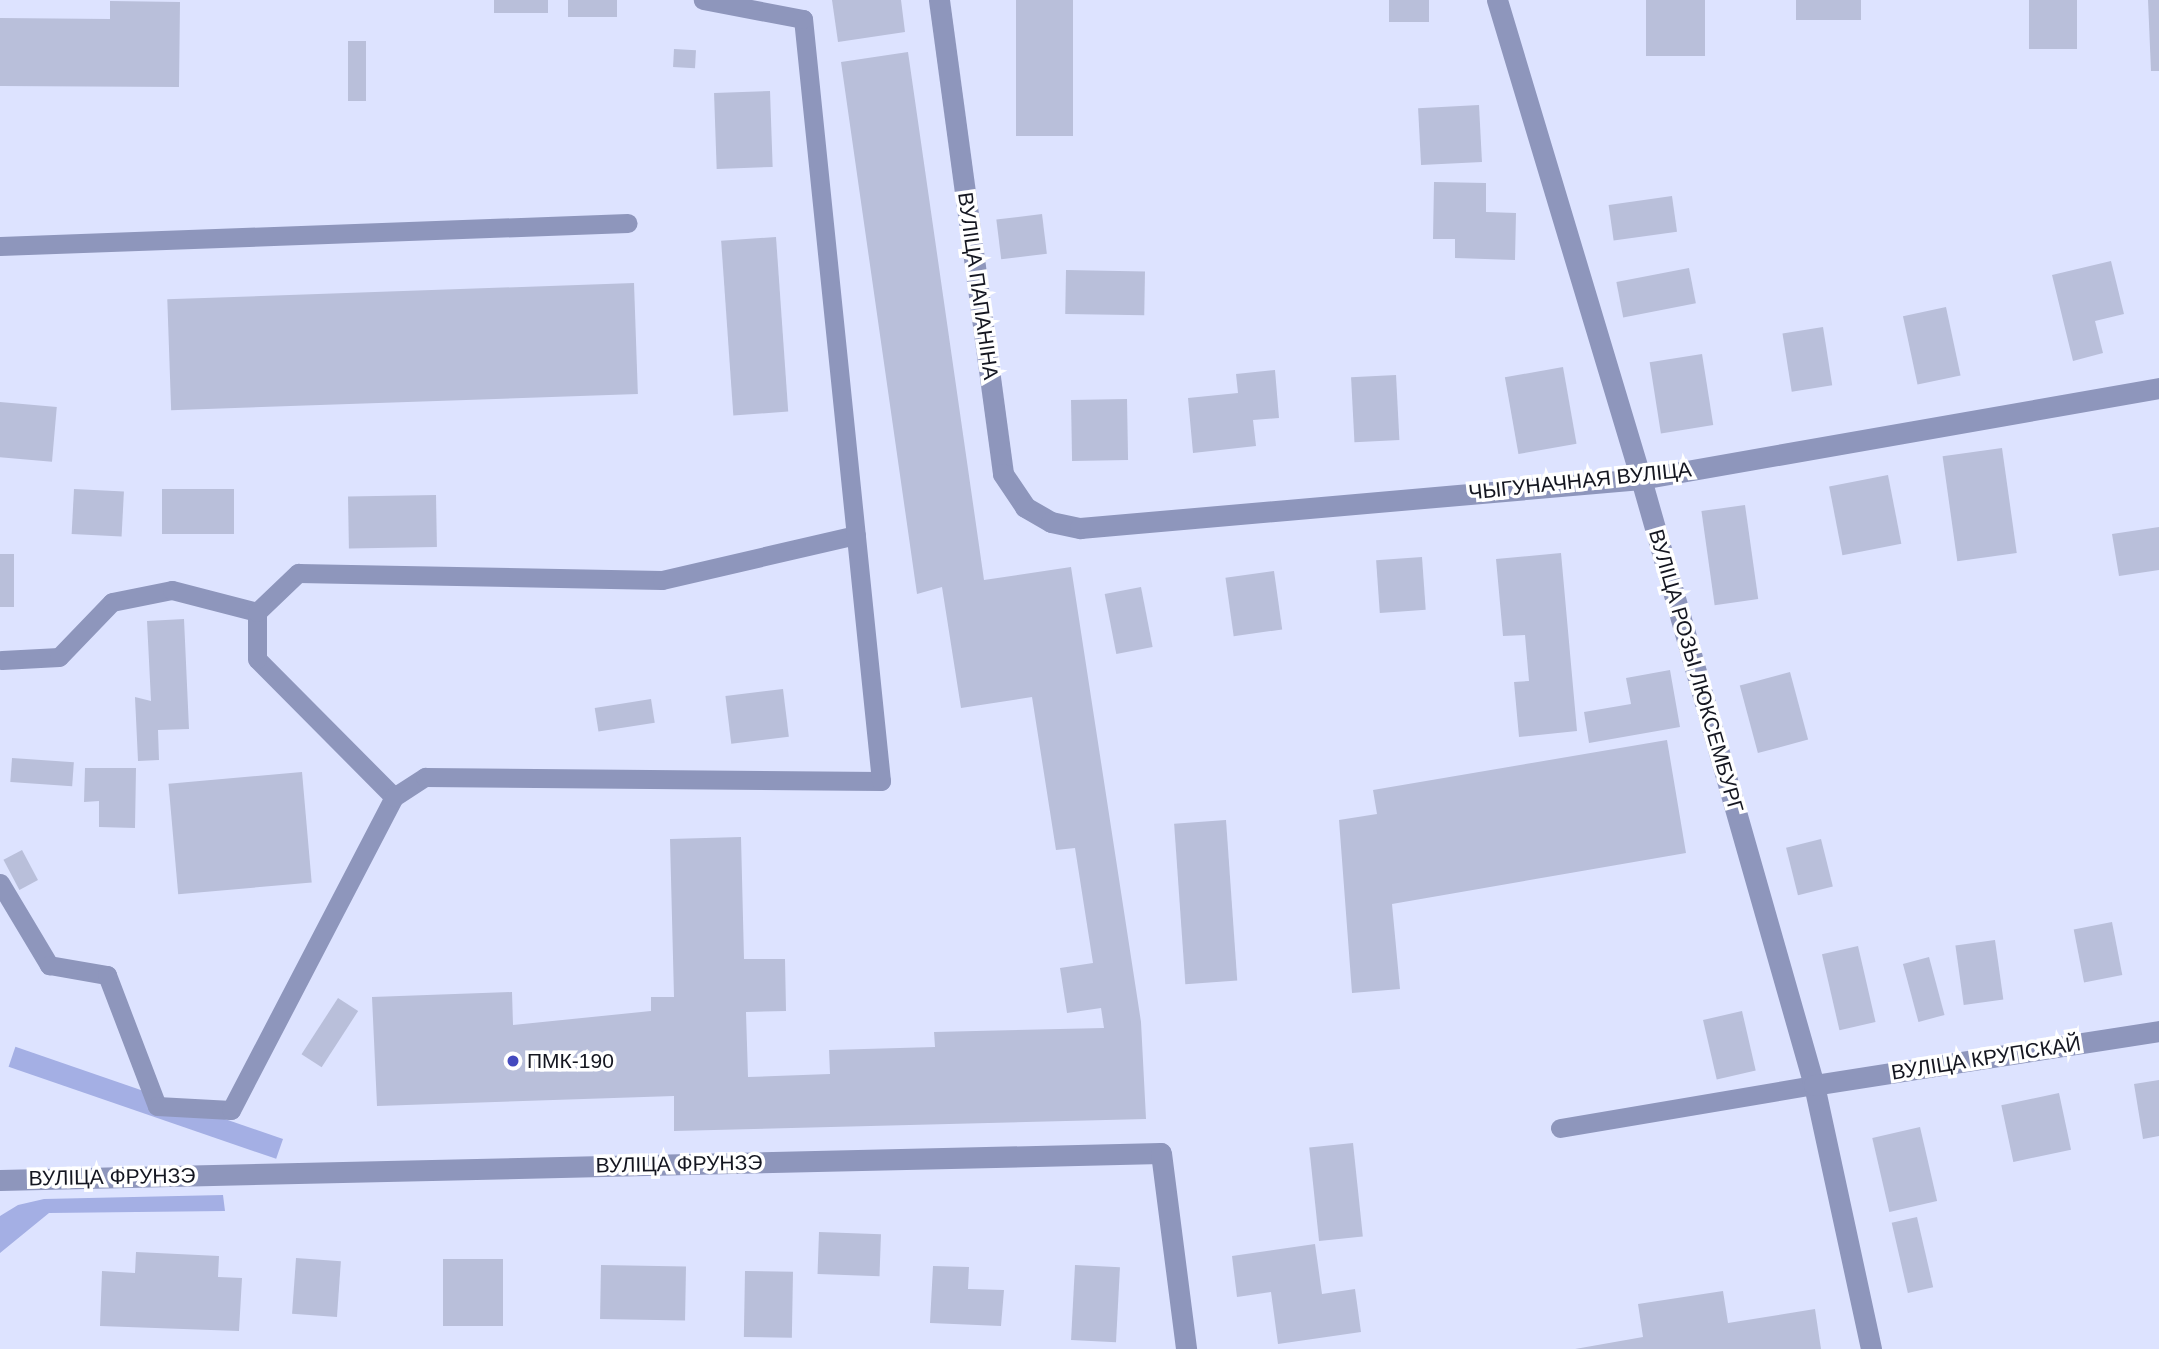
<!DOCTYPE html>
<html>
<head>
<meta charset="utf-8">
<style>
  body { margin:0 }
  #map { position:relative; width:2159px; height:1349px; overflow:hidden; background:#dde3ff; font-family:Helvetica,sans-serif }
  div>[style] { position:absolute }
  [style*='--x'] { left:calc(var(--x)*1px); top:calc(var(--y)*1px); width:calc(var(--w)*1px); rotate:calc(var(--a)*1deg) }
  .green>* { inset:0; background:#a4afe4; transform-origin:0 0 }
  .building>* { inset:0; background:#b9bfda; transform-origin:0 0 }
  .lane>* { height:19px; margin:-9.5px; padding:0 9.5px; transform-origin:9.5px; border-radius:9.5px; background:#8e96bc }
  .street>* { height:21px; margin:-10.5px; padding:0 10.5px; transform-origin:10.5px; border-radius:10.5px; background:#8e96bc }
  .dots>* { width:19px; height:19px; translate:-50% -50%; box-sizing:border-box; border:4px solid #fff; border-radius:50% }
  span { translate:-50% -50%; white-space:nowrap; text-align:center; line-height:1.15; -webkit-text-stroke:7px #fff; paint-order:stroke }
  .street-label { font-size:21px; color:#141620 }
  .poi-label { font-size:21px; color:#141620 }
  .left { translate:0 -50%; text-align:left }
</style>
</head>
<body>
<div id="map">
  <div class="green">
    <div style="left:283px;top:1139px;width:21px;height:283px;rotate:109deg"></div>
    <div style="clip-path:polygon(223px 1195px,225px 1211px,49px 1213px,0 1253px,0 1216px,18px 1205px,44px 1199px)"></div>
  </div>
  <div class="building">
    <div style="left:494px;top:0;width:54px;height:13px"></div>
    <div style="left:568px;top:0;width:49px;height:17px"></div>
    <div style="clip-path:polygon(832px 0,901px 0,905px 32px,838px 42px)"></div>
    <div style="left:1016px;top:0;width:57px;height:136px"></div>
    <div style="left:1389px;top:0;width:40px;height:22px"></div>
    <div style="left:1646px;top:0;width:59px;height:56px"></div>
    <div style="left:1796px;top:0;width:65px;height:20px"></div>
    <div style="left:2029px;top:0;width:48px;height:49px"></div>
    <div style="clip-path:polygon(2148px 0,2159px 0,2159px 71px,2151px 71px)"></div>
    <div style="clip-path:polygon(110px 1px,180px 2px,179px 87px,0 86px,0 18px,110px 19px)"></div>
    <div style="left:348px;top:41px;width:18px;height:60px"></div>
    <div style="left:674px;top:49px;width:22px;height:18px;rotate:3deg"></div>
    <div style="clip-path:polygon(908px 52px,984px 580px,1071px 567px,1141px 1022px,1146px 1119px,674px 1131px,674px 1096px,377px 1106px,372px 997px,512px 992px,513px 1025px,651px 1011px,651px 997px,674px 997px,670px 839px,741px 837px,744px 959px,785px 959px,786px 1011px,746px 1012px,748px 1077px,830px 1074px,829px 1050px,935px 1047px,934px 1032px,1104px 1028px,1101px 1008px,1067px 1013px,1060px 968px,1093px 963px,1075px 848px,1056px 850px,1032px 697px,961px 708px,942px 587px,917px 594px,841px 62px)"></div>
    <div style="left:770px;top:91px;width:76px;height:56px;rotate:88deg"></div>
    <div style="left:1479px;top:105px;width:57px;height:61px;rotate:87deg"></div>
    <div style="clip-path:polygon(1434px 182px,1486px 183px,1486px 212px,1516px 213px,1515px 260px,1455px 258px,1455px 239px,1433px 239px)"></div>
    <div style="left:1672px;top:196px;width:36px;height:64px;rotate:82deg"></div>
    <div style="left:1042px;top:214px;width:40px;height:46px;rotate:83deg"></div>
    <div style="left:776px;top:237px;width:175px;height:55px;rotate:86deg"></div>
    <div style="clip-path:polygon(2111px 261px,2124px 314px,2095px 321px,2103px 353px,2073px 361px,2052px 275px)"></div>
    <div style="left:1689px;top:268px;width:36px;height:74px;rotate:79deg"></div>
    <div style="left:1066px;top:270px;width:79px;height:44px;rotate:1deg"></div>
    <div style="left:634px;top:283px;width:111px;height:467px;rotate:88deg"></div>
    <div style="left:1946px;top:307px;width:70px;height:44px;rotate:78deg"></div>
    <div style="left:1823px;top:327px;width:59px;height:41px;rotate:81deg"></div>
    <div style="left:1702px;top:354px;width:72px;height:53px;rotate:81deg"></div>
    <div style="left:1563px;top:367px;width:78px;height:59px;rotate:80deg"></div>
    <div style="clip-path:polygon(1275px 370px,1279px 418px,1253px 420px,1256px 446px,1193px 453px,1188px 398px,1238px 393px,1236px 374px)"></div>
    <div style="left:1396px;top:375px;width:65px;height:45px;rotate:87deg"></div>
    <div style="left:1127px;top:399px;width:61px;height:56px;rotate:89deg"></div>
    <div style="left:0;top:402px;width:57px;height:55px;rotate:5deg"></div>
    <div style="left:2002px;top:448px;width:106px;height:60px;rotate:82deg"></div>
    <div style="left:1888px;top:475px;width:70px;height:60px;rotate:79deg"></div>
    <div style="left:74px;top:489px;width:50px;height:45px;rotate:3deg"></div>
    <div style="left:162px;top:489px;width:72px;height:45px"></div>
    <div style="left:436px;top:495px;width:52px;height:88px;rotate:89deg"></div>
    <div style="left:1745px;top:505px;width:95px;height:44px;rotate:82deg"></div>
    <div style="clip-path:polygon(2159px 527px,2159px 570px,2119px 576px,2112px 534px)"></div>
    <div style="clip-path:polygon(1561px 553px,1577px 731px,1519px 737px,1514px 682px,1529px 681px,1525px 635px,1503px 636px,1496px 559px)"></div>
    <div style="left:0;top:554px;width:14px;height:53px"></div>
    <div style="left:1422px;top:557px;width:53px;height:46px;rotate:86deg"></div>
    <div style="left:1274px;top:571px;width:59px;height:49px;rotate:82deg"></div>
    <div style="left:1141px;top:587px;width:61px;height:37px;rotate:79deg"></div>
    <div style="clip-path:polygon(184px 619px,189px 729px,158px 730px,159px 760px,138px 761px,135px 697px,151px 701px,147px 621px)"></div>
    <div style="clip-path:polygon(1670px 670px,1680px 727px,1589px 743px,1584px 712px,1631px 704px,1626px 678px)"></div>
    <div style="left:1790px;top:672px;width:70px;height:52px;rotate:75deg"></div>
    <div style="left:783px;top:689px;width:48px;height:58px;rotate:83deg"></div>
    <div style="left:651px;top:699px;width:24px;height:57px;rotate:81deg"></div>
    <div style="clip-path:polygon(1667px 740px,1686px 853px,1392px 904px,1400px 989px,1352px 993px,1339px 820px,1377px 814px,1373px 790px)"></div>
    <div style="left:12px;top:758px;width:62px;height:24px;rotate:4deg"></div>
    <div style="clip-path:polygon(85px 768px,136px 768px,135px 828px,99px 827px,99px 801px,84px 802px)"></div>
    <div style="left:302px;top:772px;width:111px;height:134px;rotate:85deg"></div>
    <div style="left:1226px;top:820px;width:161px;height:52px;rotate:86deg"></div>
    <div style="left:1821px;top:839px;width:49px;height:36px;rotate:76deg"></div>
    <div style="left:22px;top:850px;width:34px;height:21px;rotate:62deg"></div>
    <div style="left:2112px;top:922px;width:54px;height:39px;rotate:79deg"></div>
    <div style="left:1995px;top:940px;width:60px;height:40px;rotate:82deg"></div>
    <div style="left:1858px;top:946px;width:78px;height:37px;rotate:77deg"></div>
    <div style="left:1929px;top:957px;width:60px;height:27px;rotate:75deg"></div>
    <div style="left:338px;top:998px;width:24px;height:67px;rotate:33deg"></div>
    <div style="left:1742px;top:1011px;width:61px;height:40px;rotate:77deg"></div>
    <div style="clip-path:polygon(2159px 1080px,2159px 1136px,2143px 1139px,2134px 1084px)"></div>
    <div style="left:2059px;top:1093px;width:58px;height:59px;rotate:78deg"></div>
    <div style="left:1920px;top:1127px;width:76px;height:49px;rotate:77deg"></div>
    <div style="left:1353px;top:1143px;width:94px;height:44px;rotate:84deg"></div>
    <div style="left:1917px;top:1217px;width:72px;height:26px;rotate:77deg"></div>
    <div style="left:819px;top:1232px;width:62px;height:42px;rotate:2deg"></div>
    <div style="clip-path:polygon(1315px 1244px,1322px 1294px,1355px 1289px,1361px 1332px,1278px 1344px,1271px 1292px,1237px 1297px,1232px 1256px)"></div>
    <div style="clip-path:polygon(136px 1252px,219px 1256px,218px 1277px,242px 1278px,239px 1331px,100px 1326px,102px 1271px,135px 1273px)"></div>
    <div style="left:296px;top:1258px;width:45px;height:56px;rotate:4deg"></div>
    <div style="left:443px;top:1259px;width:60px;height:67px"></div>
    <div style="left:601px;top:1265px;width:85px;height:54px;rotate:1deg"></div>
    <div style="left:1075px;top:1265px;width:45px;height:75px;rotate:3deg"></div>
    <div style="clip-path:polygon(933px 1266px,969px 1267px,968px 1289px,1004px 1290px,1001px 1326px,930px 1323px)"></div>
    <div style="left:745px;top:1271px;width:48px;height:66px;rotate:1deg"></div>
    <div style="clip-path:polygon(1723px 1291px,1728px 1323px,1815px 1309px,1821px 1349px,1575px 1349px,1643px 1337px,1638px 1304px)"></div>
  </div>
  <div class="lane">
    <div style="--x:0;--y:246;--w:628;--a:-2.1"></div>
    <div style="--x:2;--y:660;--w:57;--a:-3"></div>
    <div style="--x:59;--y:657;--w:76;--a:-46.1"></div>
    <div style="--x:112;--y:602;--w:61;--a:-11.3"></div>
    <div style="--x:172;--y:590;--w:88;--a:14.5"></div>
    <div style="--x:394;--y:797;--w:194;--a:-134.8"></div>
    <div style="--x:257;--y:659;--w:47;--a:-90"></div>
    <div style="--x:257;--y:612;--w:57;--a:-43.6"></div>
    <div style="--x:298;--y:573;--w:364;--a:1.1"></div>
    <div style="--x:662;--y:580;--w:199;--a:-13.1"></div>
    <div style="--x:0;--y:883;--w:96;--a:59.1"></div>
    <div style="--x:49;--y:965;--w:59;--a:9.8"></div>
    <div style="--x:107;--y:975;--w:140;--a:69.1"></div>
    <div style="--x:157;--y:1106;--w:74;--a:3.1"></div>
    <div style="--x:231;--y:1110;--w:353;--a:-62.5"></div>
    <div style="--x:394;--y:797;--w:37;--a:-33"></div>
    <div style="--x:425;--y:777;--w:456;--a:0.5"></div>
    <div style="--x:881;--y:781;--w:766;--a:-95.84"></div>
    <div style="--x:803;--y:19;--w:102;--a:-169.2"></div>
    <div style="--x:1560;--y:1128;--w:258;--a:-9.6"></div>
  </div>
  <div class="street">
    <div style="--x:939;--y:0;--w:478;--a:82.3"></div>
    <div style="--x:1003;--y:474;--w:40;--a:56"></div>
    <div style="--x:1025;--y:507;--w:30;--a:30"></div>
    <div style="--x:1051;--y:522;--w:30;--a:12"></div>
    <div style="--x:1080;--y:528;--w:563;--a:-4.99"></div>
    <div style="--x:1641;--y:479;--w:526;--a:-9.96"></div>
    <div style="--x:1497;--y:0;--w:500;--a:73.27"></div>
    <div style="--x:1641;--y:479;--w:630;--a:74.07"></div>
    <div style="--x:1814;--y:1085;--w:270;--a:77.8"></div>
    <div style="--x:1814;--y:1085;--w:349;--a:-8.9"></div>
    <div style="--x:0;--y:1180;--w:1161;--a:-1.33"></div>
    <div style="--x:1161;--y:1153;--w:198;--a:82.7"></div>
  </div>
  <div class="dots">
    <div style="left:513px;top:1061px;background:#4449be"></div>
  </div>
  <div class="street-label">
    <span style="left:978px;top:286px;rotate:82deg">ВУЛІЦА ПАПАНІНА</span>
    <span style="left:1580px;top:481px;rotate:-6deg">ЧЫГУНАЧНАЯ ВУЛІЦА</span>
    <span style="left:1696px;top:671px;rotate:74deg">ВУЛІЦА РОЗЫ ЛЮКСЕМБУРГ</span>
    <span style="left:1986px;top:1058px;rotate:-9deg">ВУЛІЦА КРУПСКАЙ</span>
    <span style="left:679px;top:1164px;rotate:-1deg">ВУЛІЦА ФРУНЗЭ</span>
    <span style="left:112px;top:1177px;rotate:-1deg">ВУЛІЦА ФРУНЗЭ</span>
  </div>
  <div class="poi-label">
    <span class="left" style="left:527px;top:1061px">ПМК-190</span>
  </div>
</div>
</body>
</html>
